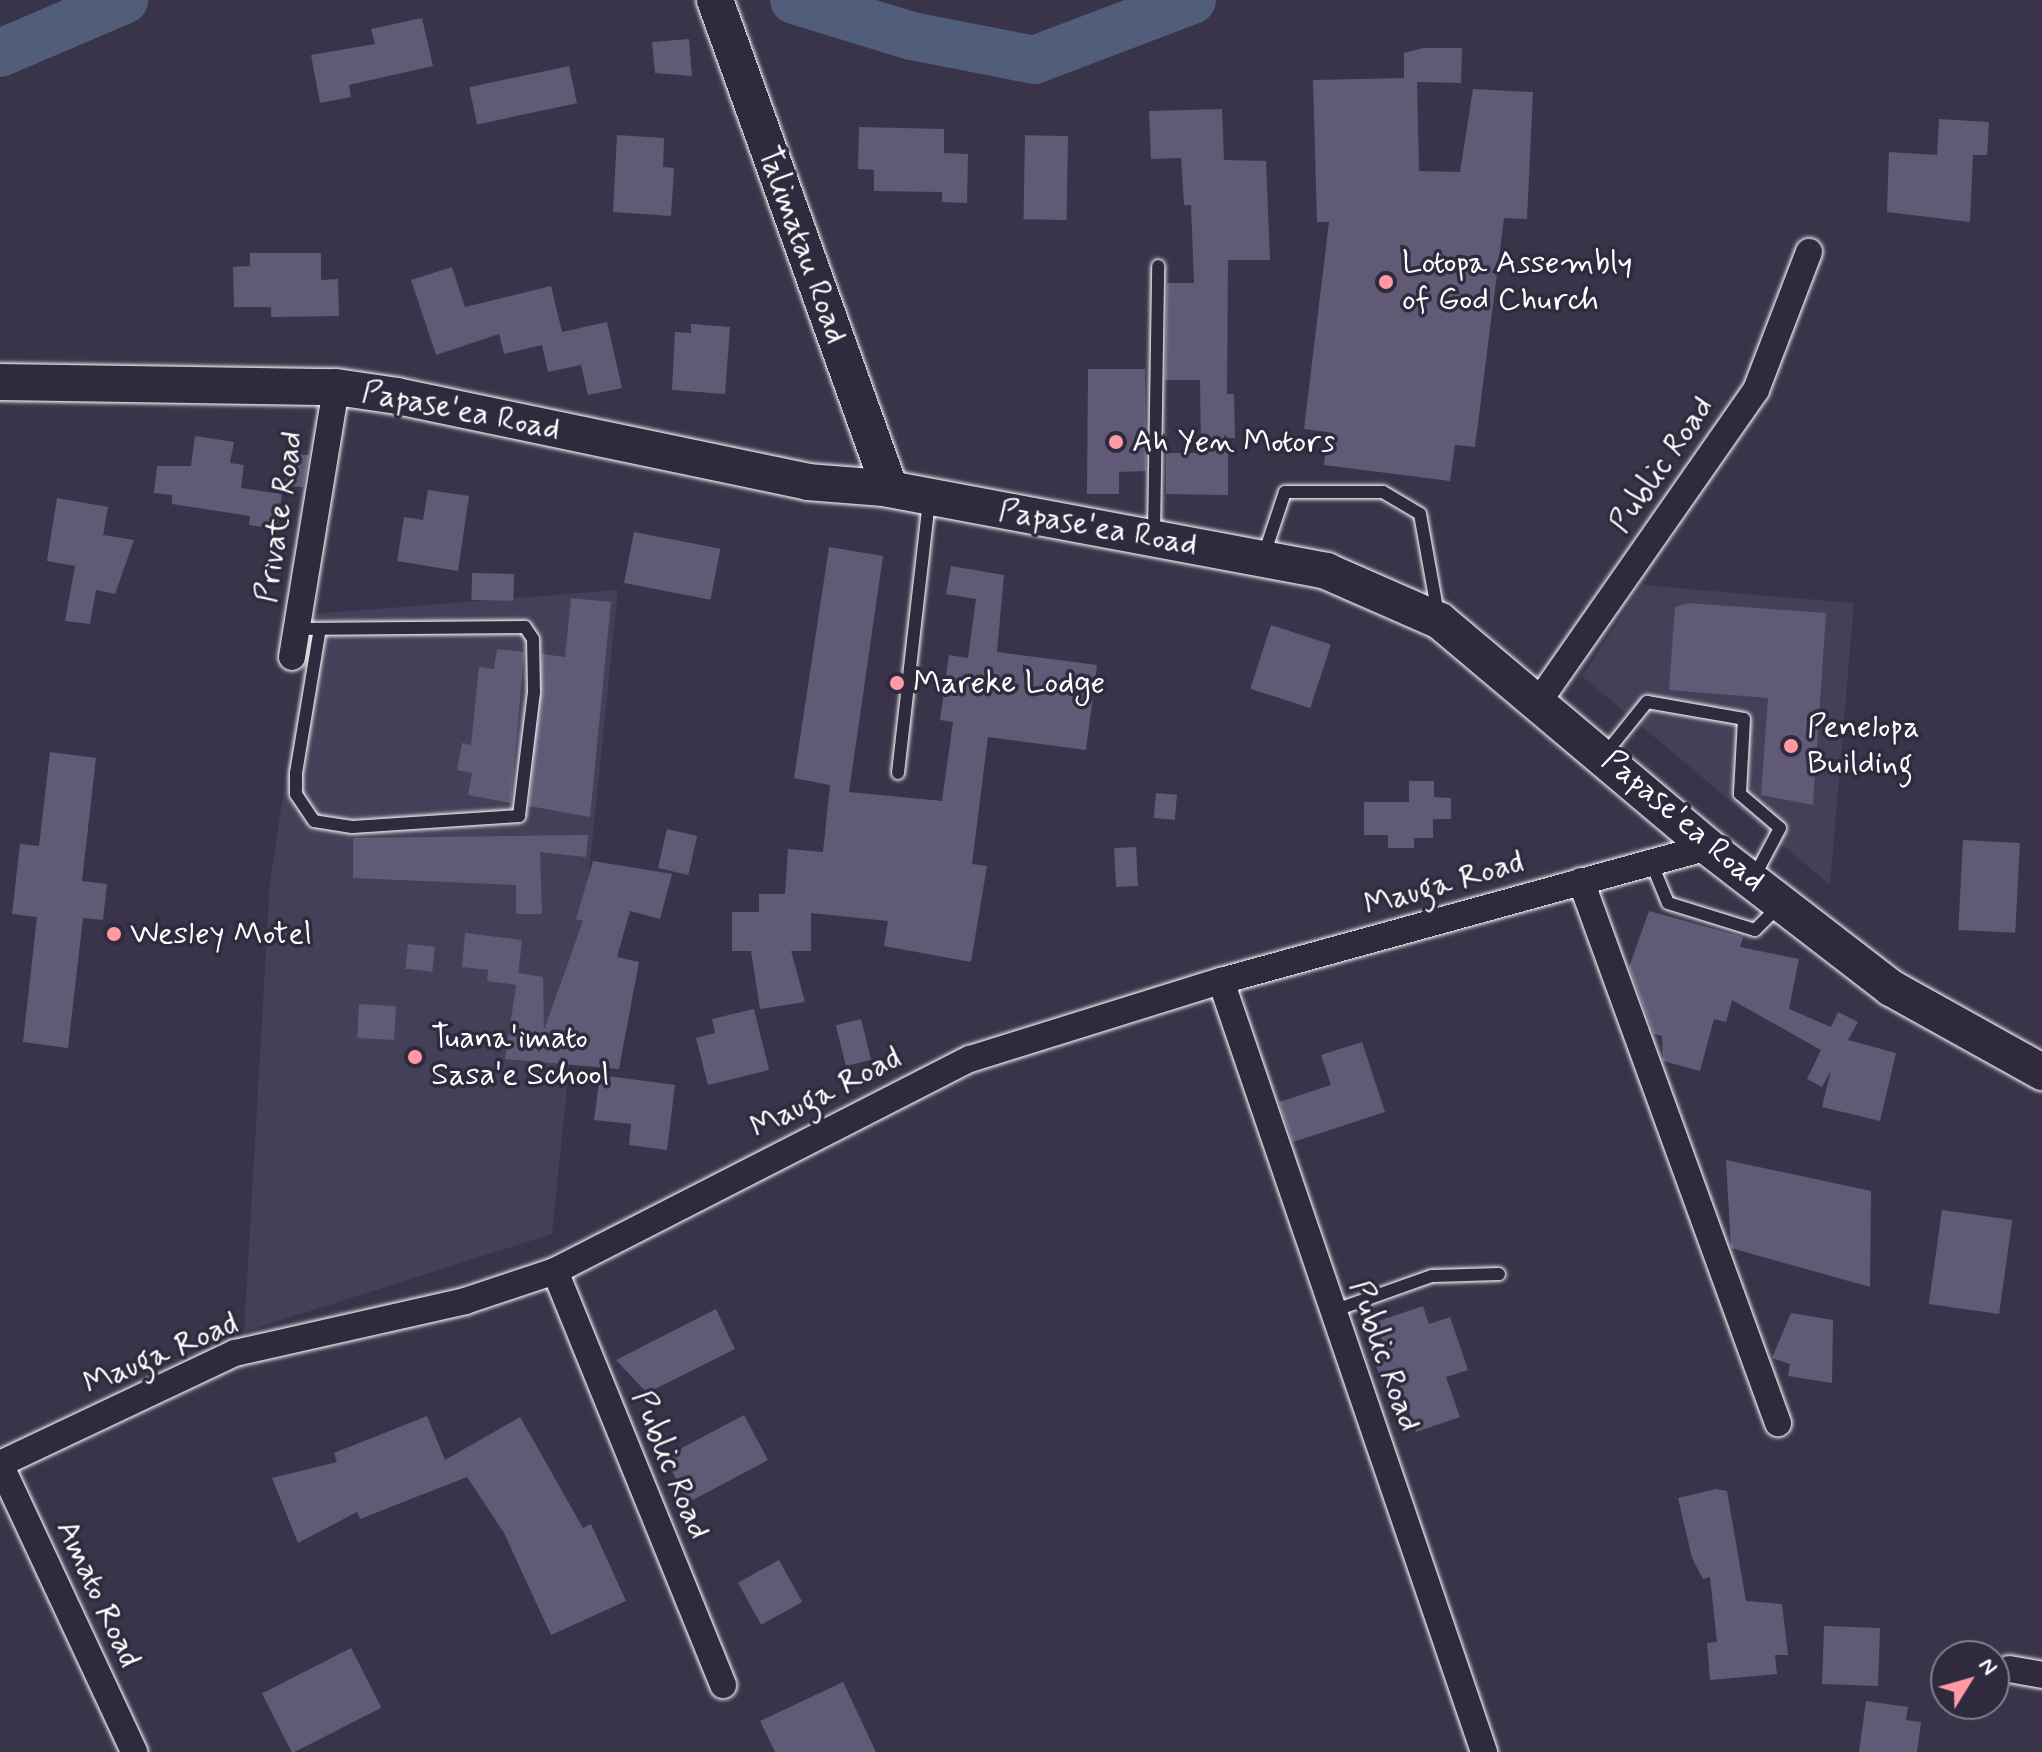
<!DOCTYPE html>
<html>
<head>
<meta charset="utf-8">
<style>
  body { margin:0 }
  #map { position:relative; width:2042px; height:1752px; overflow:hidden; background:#393449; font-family:Mynerve,sans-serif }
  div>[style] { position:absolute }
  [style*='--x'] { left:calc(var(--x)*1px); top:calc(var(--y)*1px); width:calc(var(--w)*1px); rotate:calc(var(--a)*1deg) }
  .built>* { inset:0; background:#453f57 }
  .river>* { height:48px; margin:-24px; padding:0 24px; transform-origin:24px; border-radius:24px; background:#515e7a }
  .building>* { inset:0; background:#615a77; transform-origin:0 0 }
  .roads { filter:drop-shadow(0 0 2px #fff) drop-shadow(0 0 2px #fff) }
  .lane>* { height:12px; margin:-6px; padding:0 6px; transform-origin:6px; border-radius:6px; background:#2f2a3d }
  .street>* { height:26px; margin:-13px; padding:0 13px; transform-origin:13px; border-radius:13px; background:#2f2a3d }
  .secondary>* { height:36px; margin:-18px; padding:0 18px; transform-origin:18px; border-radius:18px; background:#2f2a3d }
  .dots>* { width:22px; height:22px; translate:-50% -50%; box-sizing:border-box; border:4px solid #2f2a3d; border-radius:50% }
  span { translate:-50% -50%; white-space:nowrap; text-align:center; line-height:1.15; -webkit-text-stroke:7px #2f2a3d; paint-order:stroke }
  .street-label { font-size:32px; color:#fff }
  .poi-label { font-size:32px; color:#fff }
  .left { translate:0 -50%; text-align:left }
  .north { position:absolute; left:1930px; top:1640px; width:80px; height:80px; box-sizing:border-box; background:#2f2a3d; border:2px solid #827f8b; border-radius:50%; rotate:53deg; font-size:22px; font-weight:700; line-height:32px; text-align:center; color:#fff }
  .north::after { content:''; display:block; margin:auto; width:28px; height:36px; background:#ff9aa2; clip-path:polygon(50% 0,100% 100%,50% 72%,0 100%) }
</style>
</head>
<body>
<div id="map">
  <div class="built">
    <div style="clip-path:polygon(1642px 585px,1854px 603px,1830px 885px,1582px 676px)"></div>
    <div style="clip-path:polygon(618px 590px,552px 1234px,244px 1332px,270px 881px,311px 614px)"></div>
  </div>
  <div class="river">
    <div style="--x:794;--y:0;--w:123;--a:17"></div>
    <div style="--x:912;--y:36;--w:124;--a:11.1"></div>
    <div style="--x:1034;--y:60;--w:169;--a:-20.8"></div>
    <div style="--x:0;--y:53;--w:135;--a:-23.1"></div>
  </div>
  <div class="building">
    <div style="clip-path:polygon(422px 18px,433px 66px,349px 85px,351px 97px,320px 103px,311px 55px,375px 44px,371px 29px)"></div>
    <div style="clip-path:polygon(689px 39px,692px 76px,655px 73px,652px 42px)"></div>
    <div style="clip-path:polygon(1423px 48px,1462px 48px,1461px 83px,1417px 82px,1419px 171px,1460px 172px,1473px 89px,1533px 92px,1527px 219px,1504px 218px,1475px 447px,1455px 445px,1450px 481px,1324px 465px,1328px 432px,1304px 429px,1329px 222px,1317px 222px,1313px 80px,1404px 78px,1404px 53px)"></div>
    <div style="left:569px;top:66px;width:38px;height:102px;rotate:78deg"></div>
    <div style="clip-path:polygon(1222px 109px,1224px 160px,1266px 161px,1270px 260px,1228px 260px,1227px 394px,1234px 394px,1235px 438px,1228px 438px,1228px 495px,1166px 494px,1166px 453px,1201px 453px,1200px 380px,1165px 380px,1167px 283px,1194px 283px,1191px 205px,1184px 205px,1181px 158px,1151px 159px,1149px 111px)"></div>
    <div style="clip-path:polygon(1939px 119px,1989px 122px,1987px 155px,1973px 155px,1970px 222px,1887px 212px,1889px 152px,1937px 155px)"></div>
    <div style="clip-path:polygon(859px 127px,944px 129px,944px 153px,968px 154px,967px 203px,942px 202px,942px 192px,874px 191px,874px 170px,858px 169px)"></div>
    <div style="clip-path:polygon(617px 135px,664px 138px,663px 167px,674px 168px,671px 216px,613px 212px)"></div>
    <div style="left:1068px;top:136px;width:84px;height:43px;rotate:91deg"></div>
    <div style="clip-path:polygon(250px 253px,321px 253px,321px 280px,338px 279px,339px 316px,271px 317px,271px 307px,234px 307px,233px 267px,250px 266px)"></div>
    <div style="clip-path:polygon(452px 267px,465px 307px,551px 286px,562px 332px,607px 322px,622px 388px,588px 395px,581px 365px,548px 372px,542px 345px,504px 354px,499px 334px,436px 355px,411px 280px)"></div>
    <div style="clip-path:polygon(691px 324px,730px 327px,725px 394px,672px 390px,675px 332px,691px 333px)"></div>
    <div style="clip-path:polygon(1088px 369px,1145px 369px,1146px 471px,1119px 472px,1119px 494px,1087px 494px)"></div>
    <div style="clip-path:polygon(195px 436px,234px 442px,230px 463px,244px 465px,241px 488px,282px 494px,277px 529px,249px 525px,250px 516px,172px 504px,172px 495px,154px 493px,157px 466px,191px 466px)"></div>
    <div style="clip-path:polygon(287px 454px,309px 455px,303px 487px,285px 486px)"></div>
    <div style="clip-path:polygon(428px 490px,469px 496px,458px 571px,397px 561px,404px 517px,423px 520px)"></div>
    <div style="clip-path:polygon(57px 498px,108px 507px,103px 535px,134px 540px,115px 594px,96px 590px,90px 624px,65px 621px,75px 566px,47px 561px)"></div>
    <div style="left:634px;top:532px;width:88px;height:52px;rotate:11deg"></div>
    <div style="clip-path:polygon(829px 547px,883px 556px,849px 792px,942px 801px,953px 722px,940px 720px,949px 655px,968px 658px,976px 599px,946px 594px,951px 566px,1004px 575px,997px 652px,1097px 665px,1086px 750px,988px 737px,972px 864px,987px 866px,971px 962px,884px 946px,888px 921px,811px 913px,811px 951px,791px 951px,805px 1002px,760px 1009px,751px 951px,732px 951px,732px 912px,759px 912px,759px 894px,785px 894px,788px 849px,823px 852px,830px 785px,794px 778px)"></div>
    <div style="left:472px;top:573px;width:42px;height:27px;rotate:1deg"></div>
    <div style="clip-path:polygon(571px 598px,611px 602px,590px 817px,529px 806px,542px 654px,565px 657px)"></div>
    <div style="clip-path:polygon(1689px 603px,1826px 613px,1813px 805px,1761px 795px,1768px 698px,1669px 690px,1675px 607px)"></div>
    <div style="left:1271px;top:625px;width:63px;height:67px;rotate:18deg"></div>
    <div style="clip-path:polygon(497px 649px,524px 652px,511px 803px,468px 795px,472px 773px,457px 770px,462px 743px,471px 745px,479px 667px,494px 669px)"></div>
    <div style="clip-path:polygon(50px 752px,96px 758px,82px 881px,107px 884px,103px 920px,83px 918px,68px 1048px,23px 1042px,37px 917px,12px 914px,20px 844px,39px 846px)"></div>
    <div style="clip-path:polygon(1409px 781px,1434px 781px,1434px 797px,1451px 798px,1451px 819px,1433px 819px,1433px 838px,1414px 838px,1414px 848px,1388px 848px,1388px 835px,1364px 835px,1364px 802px,1409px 802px)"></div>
    <div style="left:1156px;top:793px;width:21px;height:25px;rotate:5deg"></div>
    <div style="left:667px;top:829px;width:31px;height:40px;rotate:13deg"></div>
    <div style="clip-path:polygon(588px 835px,586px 857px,540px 852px,542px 914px,516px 914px,516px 885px,353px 878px,353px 838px)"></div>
    <div style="left:1963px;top:840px;width:57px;height:90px;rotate:3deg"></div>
    <div style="left:1136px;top:847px;width:39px;height:22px;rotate:87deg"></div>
    <div style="clip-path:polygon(593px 861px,672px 874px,660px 919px,630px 911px,617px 957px,639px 962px,619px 1069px,505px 1059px,518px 973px,543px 977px,544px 1030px,583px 921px,576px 919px)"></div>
    <div style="clip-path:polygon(1649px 911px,1743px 937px,1740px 947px,1799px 959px,1789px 1009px,1831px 1027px,1838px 1012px,1858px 1022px,1848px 1040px,1896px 1053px,1880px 1121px,1822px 1107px,1831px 1070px,1822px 1087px,1807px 1079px,1821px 1050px,1732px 1000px,1726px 1022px,1714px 1019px,1700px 1071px,1663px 1061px,1662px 1036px,1654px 1034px,1629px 967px)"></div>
    <div style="clip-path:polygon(465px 933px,522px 940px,517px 985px,487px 981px,488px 970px,462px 967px)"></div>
    <div style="left:408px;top:944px;width:27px;height:25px;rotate:6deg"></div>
    <div style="left:359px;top:1004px;width:37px;height:34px;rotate:3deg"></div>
    <div style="clip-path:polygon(754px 1009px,769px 1070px,708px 1085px,696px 1038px,715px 1033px,712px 1019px)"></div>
    <div style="left:861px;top:1019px;width:42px;height:26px;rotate:76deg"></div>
    <div style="clip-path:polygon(1362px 1042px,1385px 1112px,1293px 1142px,1279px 1102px,1331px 1085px,1321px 1055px)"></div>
    <div style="clip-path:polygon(600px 1075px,675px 1085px,667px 1150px,629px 1145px,631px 1124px,594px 1120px)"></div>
    <div style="clip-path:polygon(1726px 1160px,1871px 1191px,1870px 1287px,1731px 1248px)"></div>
    <div style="left:1942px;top:1210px;width:71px;height:95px;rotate:8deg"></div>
    <div style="clip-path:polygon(1423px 1306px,1429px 1324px,1450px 1317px,1468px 1370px,1446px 1377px,1460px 1417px,1416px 1432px,1394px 1369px,1379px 1374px,1370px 1347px,1383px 1343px,1376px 1322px)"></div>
    <div style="clip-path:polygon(716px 1309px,735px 1349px,647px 1393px,616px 1360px)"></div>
    <div style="clip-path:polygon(1791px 1313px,1833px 1320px,1832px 1383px,1788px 1376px,1790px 1364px,1772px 1358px)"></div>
    <div style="left:744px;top:1415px;width:51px;height:90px;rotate:62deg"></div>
    <div style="clip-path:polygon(427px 1416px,445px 1460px,520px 1417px,583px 1528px,591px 1524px,626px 1601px,551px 1635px,504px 1533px,467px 1477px,360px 1519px,357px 1512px,298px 1543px,272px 1478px,337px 1462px,334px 1453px)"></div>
    <div style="clip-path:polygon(1716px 1489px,1727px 1491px,1746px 1601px,1782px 1604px,1788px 1655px,1775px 1655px,1777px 1674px,1710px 1680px,1707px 1643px,1717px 1642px,1710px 1577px,1703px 1579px,1692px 1558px,1678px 1498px)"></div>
    <div style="left:779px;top:1560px;width:48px;height:47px;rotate:61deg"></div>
    <div style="left:1824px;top:1626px;width:56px;height:58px;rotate:2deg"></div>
    <div style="left:351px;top:1648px;width:67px;height:100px;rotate:63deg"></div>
    <div style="clip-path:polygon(843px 1682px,876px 1752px,775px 1752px,760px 1721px)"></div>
    <div style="clip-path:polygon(1866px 1701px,1908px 1707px,1906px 1720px,1921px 1722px,1917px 1752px,1859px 1752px)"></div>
  </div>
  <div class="roads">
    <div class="lane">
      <div style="--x:1154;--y:535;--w:269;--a:-89.1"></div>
      <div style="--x:1264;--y:555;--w:66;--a:-71.6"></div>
      <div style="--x:1285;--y:492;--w:98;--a:0"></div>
      <div style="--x:1383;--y:492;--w:43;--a:30.7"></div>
      <div style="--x:1420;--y:514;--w:102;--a:79.8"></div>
      <div style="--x:297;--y:629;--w:228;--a:-0.5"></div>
      <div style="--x:525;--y:627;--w:14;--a:56"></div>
      <div style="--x:533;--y:639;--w:53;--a:88.9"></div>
      <div style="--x:534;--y:692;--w:125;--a:96.9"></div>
      <div style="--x:519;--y:816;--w:167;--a:176.2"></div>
      <div style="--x:352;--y:827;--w:38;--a:-171"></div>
      <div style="--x:314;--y:821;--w:32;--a:-124"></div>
      <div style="--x:296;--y:794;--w:21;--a:-90"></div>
      <div style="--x:296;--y:773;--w:141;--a:-80.6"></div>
      <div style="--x:1605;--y:754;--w:67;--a:-51.1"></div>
      <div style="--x:1647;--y:702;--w:98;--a:9.9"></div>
      <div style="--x:1744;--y:719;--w:75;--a:93.1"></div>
      <div style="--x:1740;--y:794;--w:52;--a:40.4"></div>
      <div style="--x:1780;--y:828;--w:58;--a:117.9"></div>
      <div style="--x:898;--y:773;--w:275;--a:-83.5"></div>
      <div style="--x:1651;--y:862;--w:44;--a:67.5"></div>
      <div style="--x:1668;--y:903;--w:91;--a:17.2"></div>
      <div style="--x:1755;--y:930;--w:34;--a:-45"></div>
      <div style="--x:1333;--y:1311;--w:105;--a:-19.5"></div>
      <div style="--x:1432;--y:1276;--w:67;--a:-1.7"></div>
    </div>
    <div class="street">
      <div style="--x:292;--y:657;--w:274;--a:-80.7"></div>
      <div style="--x:1539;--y:701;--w:379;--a:-55.1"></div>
      <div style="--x:1756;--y:390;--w:148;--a:-69"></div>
      <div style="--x:1581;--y:881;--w:577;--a:70.03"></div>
      <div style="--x:1221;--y:981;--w:815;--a:71.16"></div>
      <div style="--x:555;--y:1271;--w:447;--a:67.9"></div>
      <div style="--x:0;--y:1464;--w:260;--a:-25.3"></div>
      <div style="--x:235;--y:1353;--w:236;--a:-12.7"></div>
      <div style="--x:465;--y:1301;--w:95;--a:-18.4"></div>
      <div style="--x:555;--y:1271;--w:466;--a:-27.1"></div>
      <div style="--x:970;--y:1059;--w:263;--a:-17.3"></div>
      <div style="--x:1221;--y:981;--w:505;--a:-15.38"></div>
      <div style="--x:0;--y:1464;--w:318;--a:65"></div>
      <div style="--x:2009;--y:1669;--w:34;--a:10"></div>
    </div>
    <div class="secondary">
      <div style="--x:715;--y:0;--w:519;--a:70.31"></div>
      <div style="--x:0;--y:382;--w:336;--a:0.9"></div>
      <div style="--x:336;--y:387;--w:62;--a:8.4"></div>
      <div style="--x:397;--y:396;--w:419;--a:11.8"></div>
      <div style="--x:807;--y:482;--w:77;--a:4.5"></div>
      <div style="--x:884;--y:488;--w:450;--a:10.6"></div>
      <div style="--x:1326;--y:571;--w:124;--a:23.7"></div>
      <div style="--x:1440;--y:621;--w:351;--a:40.1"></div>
      <div style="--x:1708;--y:847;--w:231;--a:37.6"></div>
      <div style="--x:1891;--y:988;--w:173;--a:29.1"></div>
    </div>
  </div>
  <div class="dots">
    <div style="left:1386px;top:282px;background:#ff9aa2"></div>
    <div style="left:1116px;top:442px;background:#ff9aa2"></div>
    <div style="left:897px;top:683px;background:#ff9aa2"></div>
    <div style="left:1791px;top:746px;background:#ff9aa2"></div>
    <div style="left:114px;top:934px;background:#ff9aa2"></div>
    <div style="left:415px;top:1057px;background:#ff9aa2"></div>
  </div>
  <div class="street-label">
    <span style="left:802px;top:245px;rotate:70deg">Talimatau Road</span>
    <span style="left:461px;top:411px;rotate:11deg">Papase'ea Road</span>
    <span style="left:1662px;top:465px;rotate:-55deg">Public Road</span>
    <span style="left:280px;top:517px;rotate:-81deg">Private Road</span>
    <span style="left:1098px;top:528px;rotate:10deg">Papase'ea Road</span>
    <span style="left:1683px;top:821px;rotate:40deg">Papase'ea Road</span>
    <span style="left:1444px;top:884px;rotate:-16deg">Mauga Road</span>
    <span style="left:826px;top:1093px;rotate:-27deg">Mauga Road</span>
    <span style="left:161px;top:1354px;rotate:-23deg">Mauga Road</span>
    <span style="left:1384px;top:1356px;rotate:71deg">Public Road</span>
    <span style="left:670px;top:1465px;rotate:68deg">Public Road</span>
    <span style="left:98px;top:1594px;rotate:65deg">Amato Road</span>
  </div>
  <div class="poi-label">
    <span class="left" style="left:1402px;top:282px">Lotopa Assembly<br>of God Church</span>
    <span class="left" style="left:1132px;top:442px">Ah Yen Motors</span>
    <span class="left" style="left:913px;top:683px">Mareke Lodge</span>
    <span class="left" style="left:1807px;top:746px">Penelopa<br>Building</span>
    <span class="left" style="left:130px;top:934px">Wesley Motel</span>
    <span class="left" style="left:431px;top:1057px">Tuana'imato<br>Sasa'e School</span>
  </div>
  <div class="north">N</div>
</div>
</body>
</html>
